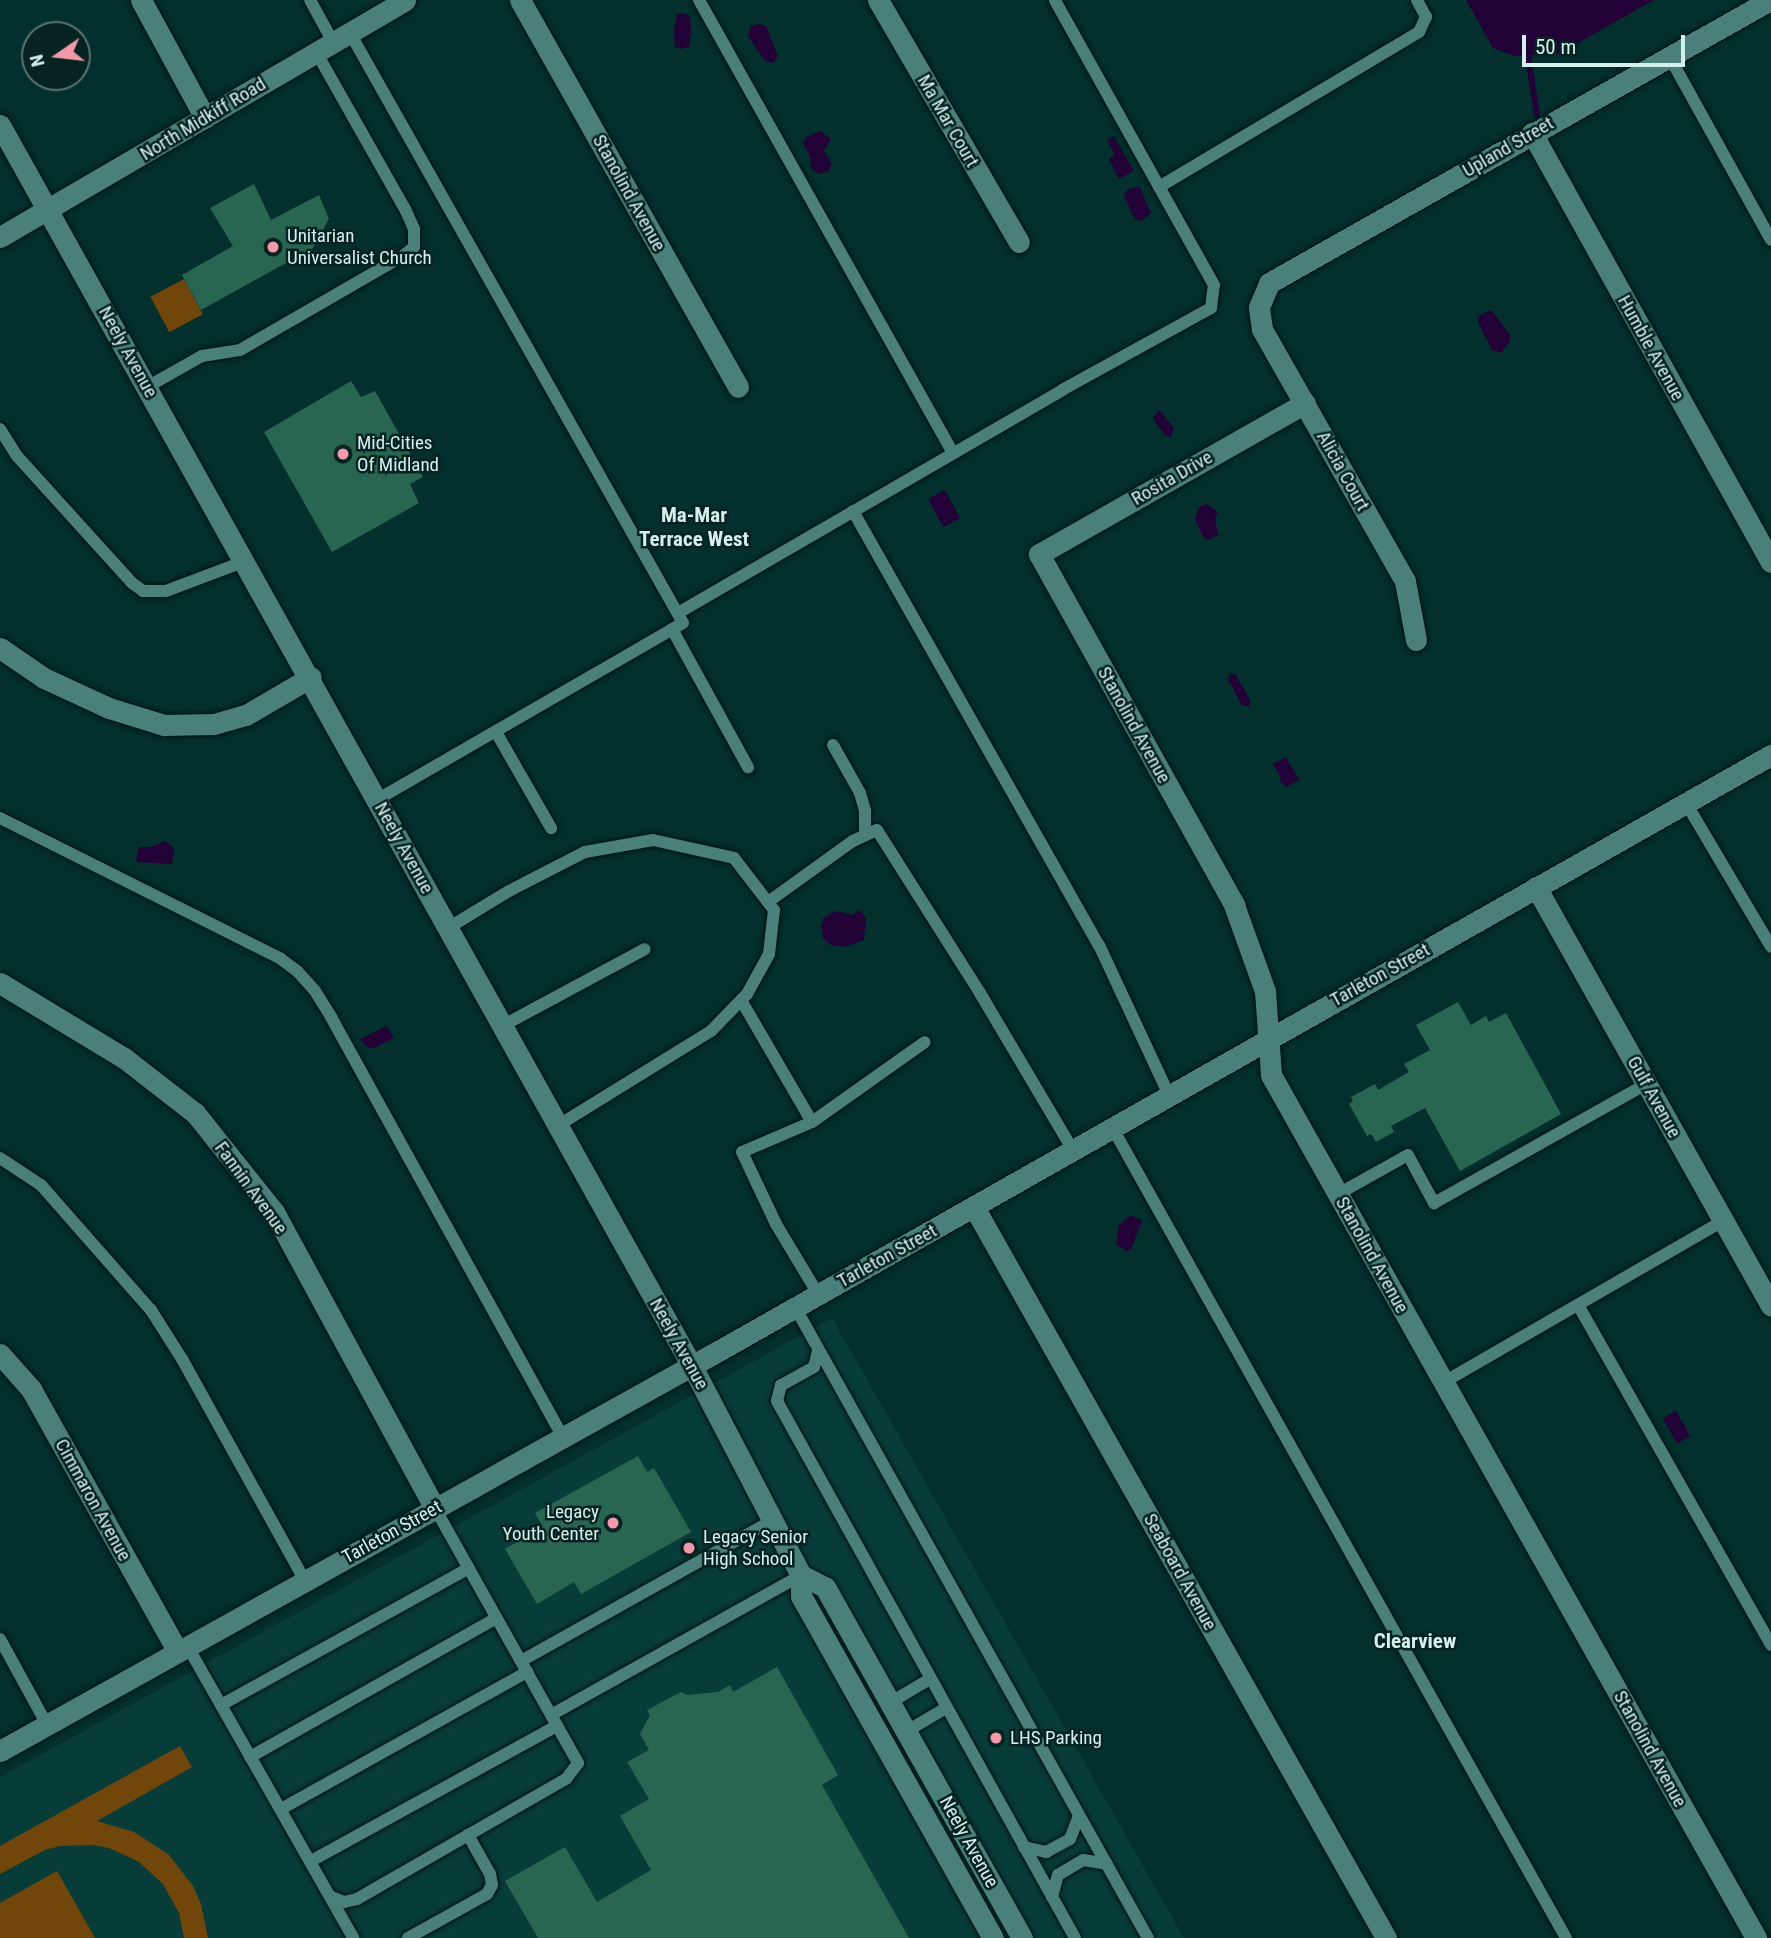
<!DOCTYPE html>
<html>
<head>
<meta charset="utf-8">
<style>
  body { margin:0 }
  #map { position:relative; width:1771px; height:1938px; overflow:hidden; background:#032f2c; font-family:"Roboto Condensed",sans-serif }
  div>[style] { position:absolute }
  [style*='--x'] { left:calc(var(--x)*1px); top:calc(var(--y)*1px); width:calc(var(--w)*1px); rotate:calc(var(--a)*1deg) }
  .built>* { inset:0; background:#083c39 }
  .green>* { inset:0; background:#71460a; transform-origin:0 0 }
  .water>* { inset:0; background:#220236; transform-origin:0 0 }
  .stream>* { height:6px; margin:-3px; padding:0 3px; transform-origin:3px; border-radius:3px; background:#220236 }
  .building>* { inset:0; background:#296651 }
  .roads { filter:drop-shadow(0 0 2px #001513) drop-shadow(0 0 2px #001513) }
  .service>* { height:12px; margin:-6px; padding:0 6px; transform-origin:6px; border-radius:6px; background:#4a7f7a }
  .minor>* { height:21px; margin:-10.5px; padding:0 10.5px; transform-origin:10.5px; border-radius:10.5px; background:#4a7f7a }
  .tertiary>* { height:21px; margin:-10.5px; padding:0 10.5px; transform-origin:10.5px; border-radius:10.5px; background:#4a7f7a }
  .secondary>* { height:21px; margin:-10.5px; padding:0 10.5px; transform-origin:10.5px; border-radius:10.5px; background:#4a7f7a }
  .dots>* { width:19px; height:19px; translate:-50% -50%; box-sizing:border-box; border:4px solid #072321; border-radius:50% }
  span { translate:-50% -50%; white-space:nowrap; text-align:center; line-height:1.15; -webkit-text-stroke:5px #072321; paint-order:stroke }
  .street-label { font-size:19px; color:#d4efec }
  .poi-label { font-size:19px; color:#d4efec }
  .left { translate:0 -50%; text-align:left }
  .right { translate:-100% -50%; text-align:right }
  .neighbourhood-label { font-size:21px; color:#d4efec; font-weight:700 }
  .north { position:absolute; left:21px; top:21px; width:70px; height:70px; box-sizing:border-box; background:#072321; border:2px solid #597572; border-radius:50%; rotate:256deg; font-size:19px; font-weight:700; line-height:28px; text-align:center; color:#d4efec }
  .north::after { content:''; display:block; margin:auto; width:24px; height:32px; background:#f39aaa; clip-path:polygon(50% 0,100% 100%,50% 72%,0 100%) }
  .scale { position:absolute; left:1522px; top:35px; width:163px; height:32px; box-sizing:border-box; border:4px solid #d4efec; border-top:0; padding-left:9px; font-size:21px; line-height:24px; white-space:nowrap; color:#d4efec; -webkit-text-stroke:5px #072321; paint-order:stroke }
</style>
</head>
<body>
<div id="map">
  <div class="built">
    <div style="clip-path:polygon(832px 1318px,1184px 1938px,0 1938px,0 1777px)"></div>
  </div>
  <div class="green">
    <div style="left:184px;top:279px;width:40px;height:38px;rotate:62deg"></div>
    <div style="clip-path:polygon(180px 1746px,192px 1767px,97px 1821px,134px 1832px,168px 1854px,193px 1886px,201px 1904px,208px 1938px,184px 1938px,179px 1913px,163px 1884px,139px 1862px,109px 1848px,93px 1845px,60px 1846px,45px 1850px,0 1874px,0 1846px)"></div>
    <div style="clip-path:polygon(57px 1871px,95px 1938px,0 1938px,0 1903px)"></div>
  </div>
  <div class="water">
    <div style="clip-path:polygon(1466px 0,1654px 0,1560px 53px,1515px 56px,1493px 48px)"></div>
    <div style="clip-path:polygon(684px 13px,690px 16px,691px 32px,689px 47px,681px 49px,675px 47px,674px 31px,677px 14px)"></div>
    <div style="clip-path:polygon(758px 24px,766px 26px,778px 56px,773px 63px,765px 61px,748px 36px,751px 26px)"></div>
    <div style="clip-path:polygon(820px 131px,831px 139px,824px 150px,832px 164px,829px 171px,819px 174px,811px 169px,810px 156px,803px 143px,806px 137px)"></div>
    <div style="clip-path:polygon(1114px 136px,1134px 171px,1119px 179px,1109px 159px,1115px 155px,1107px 140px)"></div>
    <div style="clip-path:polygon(1139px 186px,1151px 213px,1141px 221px,1136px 220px,1124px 197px,1127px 190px)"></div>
    <div style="clip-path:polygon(1491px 310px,1510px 335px,1510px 341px,1501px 353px,1492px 350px,1479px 324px,1478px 316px)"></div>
    <div style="clip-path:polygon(1159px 410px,1174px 428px,1171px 437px,1165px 436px,1153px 418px)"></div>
    <div style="left:945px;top:490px;width:32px;height:19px;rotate:62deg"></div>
    <div style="clip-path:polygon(1207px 504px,1218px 512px,1215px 518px,1218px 535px,1208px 540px,1203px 537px,1195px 519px,1199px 507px)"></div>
    <div style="clip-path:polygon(1230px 673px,1235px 674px,1250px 700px,1249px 707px,1242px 705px,1228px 680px)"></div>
    <div style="clip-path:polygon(1286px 757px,1299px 780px,1286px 787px,1279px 780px,1281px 778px,1273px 764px)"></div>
    <div style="clip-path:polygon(165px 841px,174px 848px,172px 864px,136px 862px,139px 847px,151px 847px)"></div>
    <div style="clip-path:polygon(859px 910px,866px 918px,864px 940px,844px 947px,831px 945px,823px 938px,821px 925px,824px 918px,835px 911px,853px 915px)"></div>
    <div style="clip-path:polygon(387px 1026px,394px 1038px,374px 1048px,368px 1048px,360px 1039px)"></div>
    <div style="clip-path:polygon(1131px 1215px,1142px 1221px,1131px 1249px,1127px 1251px,1116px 1245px,1119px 1225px)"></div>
    <div style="left:1676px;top:1411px;width:29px;height:15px;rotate:61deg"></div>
  </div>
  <div class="stream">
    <div style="--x:1528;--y:55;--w:61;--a:81.5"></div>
  </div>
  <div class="building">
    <div style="clip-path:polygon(254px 184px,271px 220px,319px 195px,329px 219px,313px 248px,201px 310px,182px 275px,233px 246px,210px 208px)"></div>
    <div style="clip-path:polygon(351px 381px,361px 397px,375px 391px,423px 477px,410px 484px,419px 503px,332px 552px,264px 432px)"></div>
    <div style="clip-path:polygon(1458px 1002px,1471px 1025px,1486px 1016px,1489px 1022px,1506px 1013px,1561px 1114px,1460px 1171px,1425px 1108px,1391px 1126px,1394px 1132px,1376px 1142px,1371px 1134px,1367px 1136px,1349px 1104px,1353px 1101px,1351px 1097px,1375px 1084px,1378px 1090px,1409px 1072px,1404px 1064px,1430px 1050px,1416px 1025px)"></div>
    <div style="clip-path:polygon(638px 1456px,647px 1472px,654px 1468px,691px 1532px,581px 1594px,574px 1582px,537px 1604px,505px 1549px,543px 1527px,535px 1513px)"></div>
    <div style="clip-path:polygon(777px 1667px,838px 1775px,822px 1785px,909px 1938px,538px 1938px,505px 1881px,565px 1847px,597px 1902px,651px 1870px,620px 1816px,649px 1799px,627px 1762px,649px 1750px,640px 1734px,650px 1715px,647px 1710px,681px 1692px,687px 1695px,718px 1692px,730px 1685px,733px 1692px)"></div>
  </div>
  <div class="roads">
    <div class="service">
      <div style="--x:310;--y:0;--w:48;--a:61.3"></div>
      <div style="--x:699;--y:0;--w:519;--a:60.72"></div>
      <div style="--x:350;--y:33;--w:677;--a:60.56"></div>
      <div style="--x:683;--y:623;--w:352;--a:150"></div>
      <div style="--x:1669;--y:56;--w:210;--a:61"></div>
      <div style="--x:1159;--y:187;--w:303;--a:-30.8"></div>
      <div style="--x:1419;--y:32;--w:17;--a:-65"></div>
      <div style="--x:1426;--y:17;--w:19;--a:-118"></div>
      <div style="--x:147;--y:387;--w:63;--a:-29.4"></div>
      <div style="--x:202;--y:356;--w:38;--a:-9"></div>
      <div style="--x:240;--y:350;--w:188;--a:-30"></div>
      <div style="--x:403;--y:256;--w:14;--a:-39"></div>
      <div style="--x:414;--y:247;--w:18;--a:-90"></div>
      <div style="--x:414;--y:229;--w:22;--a:-114"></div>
      <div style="--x:405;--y:209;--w:180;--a:-119.5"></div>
      <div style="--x:0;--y:429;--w:32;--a:58"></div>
      <div style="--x:17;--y:456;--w:171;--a:47.8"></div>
      <div style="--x:132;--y:583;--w:14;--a:36"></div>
      <div style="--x:143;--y:591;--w:23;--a:0"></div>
      <div style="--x:166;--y:591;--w:85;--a:-20.6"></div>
      <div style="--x:853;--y:511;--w:499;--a:60.5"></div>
      <div style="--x:1099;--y:945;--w:166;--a:65"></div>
      <div style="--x:678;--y:613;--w:444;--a:-30.1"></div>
      <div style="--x:1062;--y:390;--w:170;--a:-28.8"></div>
      <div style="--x:1211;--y:308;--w:23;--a:-83"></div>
      <div style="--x:1214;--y:285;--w:326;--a:-119.2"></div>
      <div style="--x:672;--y:629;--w:158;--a:61.2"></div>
      <div style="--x:496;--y:732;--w:111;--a:60.2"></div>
      <div style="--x:833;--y:745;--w:55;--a:60.6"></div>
      <div style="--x:860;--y:793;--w:19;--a:74"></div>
      <div style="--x:865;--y:811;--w:24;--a:90"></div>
      <div style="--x:1686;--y:803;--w:167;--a:59.4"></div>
      <div style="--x:0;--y:818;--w:314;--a:26.6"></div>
      <div style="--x:281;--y:959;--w:21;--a:37"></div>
      <div style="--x:298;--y:972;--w:25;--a:48"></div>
      <div style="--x:315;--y:991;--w:31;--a:58"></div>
      <div style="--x:331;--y:1017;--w:480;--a:61.1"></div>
      <div style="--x:768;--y:902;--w:105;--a:-35.7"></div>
      <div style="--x:853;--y:841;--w:26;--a:-25"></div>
      <div style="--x:877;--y:830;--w:193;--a:57.7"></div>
      <div style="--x:980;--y:993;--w:182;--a:59.4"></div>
      <div style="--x:448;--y:928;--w:71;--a:-31.2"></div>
      <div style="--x:509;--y:891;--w:85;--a:-27.2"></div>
      <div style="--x:585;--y:852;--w:69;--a:-10"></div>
      <div style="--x:653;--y:840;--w:83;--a:12.5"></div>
      <div style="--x:734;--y:858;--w:66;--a:52.4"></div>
      <div style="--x:774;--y:910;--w:44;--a:96.5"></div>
      <div style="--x:769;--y:954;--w:46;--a:118.8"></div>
      <div style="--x:747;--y:994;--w:52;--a:134.2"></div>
      <div style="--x:711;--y:1031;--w:181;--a:148.3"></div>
      <div style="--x:741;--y:1000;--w:141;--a:59.8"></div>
      <div style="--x:812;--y:1122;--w:76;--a:156.8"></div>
      <div style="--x:742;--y:1152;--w:80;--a:64.7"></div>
      <div style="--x:776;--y:1224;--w:82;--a:59"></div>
      <div style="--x:502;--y:1026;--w:162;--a:-28.3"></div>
      <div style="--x:812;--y:1122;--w:138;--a:-35.3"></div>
      <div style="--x:1112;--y:1127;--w:929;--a:60.76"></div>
      <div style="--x:0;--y:1158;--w:49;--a:33.4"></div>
      <div style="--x:41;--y:1185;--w:167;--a:48.7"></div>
      <div style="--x:151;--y:1310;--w:58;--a:57.7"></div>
      <div style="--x:182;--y:1359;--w:254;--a:61"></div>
      <div style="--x:1338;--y:1194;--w:80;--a:-29.1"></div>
      <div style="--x:1408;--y:1155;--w:55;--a:61.6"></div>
      <div style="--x:1434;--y:1203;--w:243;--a:-29.3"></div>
      <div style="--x:1578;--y:1305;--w:391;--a:60.4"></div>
      <div style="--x:795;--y:1307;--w:723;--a:60.78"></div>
      <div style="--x:818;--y:1351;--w:16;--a:104"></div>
      <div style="--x:814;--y:1367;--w:38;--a:151"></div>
      <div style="--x:781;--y:1385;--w:16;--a:104"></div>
      <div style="--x:777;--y:1401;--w:614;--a:60.97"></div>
      <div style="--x:1444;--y:1382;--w:322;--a:-30"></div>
      <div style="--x:0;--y:1639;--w:98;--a:61.3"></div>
      <div style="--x:188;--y:1647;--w:335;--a:60.4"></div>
      <div style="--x:521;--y:1661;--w:287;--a:-29.2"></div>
      <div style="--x:891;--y:1702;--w:45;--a:-30.5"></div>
      <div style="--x:221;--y:1705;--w:283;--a:-28.9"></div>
      <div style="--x:551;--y:1715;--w:287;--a:-29.2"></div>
      <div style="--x:907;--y:1731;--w:45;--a:-30.5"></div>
      <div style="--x:250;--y:1757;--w:283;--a:-29.4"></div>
      <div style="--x:281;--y:1809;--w:282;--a:-29.1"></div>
      <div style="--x:1024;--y:1847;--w:23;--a:13"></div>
      <div style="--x:1046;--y:1852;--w:27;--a:-28"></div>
      <div style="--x:1070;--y:1839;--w:25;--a:-69"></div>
      <div style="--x:311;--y:1861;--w:281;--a:-28.8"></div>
      <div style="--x:332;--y:1897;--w:13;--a:23"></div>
      <div style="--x:344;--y:1902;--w:13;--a:-13"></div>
      <div style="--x:357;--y:1899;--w:241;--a:-29.9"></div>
      <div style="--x:566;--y:1779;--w:20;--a:-53"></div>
      <div style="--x:578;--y:1763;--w:292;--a:-119.3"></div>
      <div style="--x:1052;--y:1897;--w:23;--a:-75"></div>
      <div style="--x:1058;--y:1875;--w:29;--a:-31"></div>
      <div style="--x:1083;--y:1860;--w:24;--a:9"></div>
      <div style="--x:408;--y:1938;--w:90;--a:-29.1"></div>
      <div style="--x:487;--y:1894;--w:10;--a:-61"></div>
      <div style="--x:492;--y:1885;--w:11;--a:-100"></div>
      <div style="--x:490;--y:1874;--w:45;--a:-119.4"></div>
    </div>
    <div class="minor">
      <div style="--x:141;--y:0;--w:134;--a:61.5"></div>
      <div style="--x:520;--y:0;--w:444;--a:60.6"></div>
      <div style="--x:878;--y:0;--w:280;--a:59.8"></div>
      <div style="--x:1532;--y:133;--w:491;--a:60.9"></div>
      <div style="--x:1305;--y:403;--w:306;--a:150.4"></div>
      <div style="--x:1039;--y:554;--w:402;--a:60.9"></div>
      <div style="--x:1234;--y:905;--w:91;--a:70.2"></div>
      <div style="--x:1265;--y:991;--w:84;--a:85.9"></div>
      <div style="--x:1271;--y:1075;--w:990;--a:60.66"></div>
      <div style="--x:1416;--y:640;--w:60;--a:-100.6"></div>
      <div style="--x:1405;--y:581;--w:290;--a:-119.6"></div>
      <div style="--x:1262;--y:329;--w:22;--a:-98"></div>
      <div style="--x:1259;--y:307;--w:26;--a:-67"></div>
      <div style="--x:1269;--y:283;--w:575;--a:-29.46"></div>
      <div style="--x:0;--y:648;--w:53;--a:34.3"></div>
      <div style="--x:44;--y:678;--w:72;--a:24.8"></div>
      <div style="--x:109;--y:708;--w:58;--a:17.2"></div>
      <div style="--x:164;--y:725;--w:50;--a:-1.1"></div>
      <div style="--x:214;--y:724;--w:33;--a:-16"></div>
      <div style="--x:246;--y:715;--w:75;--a:-30.3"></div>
      <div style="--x:1536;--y:887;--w:480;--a:60.7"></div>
      <div style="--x:0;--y:983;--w:145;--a:31.2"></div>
      <div style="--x:124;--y:1058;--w:90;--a:37.8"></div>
      <div style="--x:195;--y:1113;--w:127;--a:51.4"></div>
      <div style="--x:274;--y:1212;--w:337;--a:61.5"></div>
      <div style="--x:974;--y:1207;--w:839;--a:60.59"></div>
      <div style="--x:0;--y:1354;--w:47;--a:48.5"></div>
      <div style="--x:31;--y:1389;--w:301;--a:60.8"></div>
    </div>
    <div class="tertiary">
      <div style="--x:0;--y:125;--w:1421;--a:60.86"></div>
      <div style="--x:692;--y:1366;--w:236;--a:62.5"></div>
      <div style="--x:801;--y:1575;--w:21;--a:90"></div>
      <div style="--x:801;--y:1596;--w:392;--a:60.7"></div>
      <div style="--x:801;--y:1575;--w:27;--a:27"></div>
      <div style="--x:825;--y:1587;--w:403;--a:60.7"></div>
      <div style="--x:0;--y:1751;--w:824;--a:-29.12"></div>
      <div style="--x:720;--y:1350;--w:1208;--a:-29.52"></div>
    </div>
    <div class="secondary">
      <div style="--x:0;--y:237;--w:469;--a:-30.3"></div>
    </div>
  </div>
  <div class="dots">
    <div style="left:273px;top:247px;background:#f39aaa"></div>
    <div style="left:343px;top:454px;background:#f39aaa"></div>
    <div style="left:613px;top:1523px;background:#f39aaa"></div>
    <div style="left:689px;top:1548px;background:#f39aaa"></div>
    <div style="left:996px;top:1738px;background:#f39aaa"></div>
  </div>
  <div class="street-label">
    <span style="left:203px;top:119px;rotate:-31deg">North Midkiff Road</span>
    <span style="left:948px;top:121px;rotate:60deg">Ma Mar Court</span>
    <span style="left:1508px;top:147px;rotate:-30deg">Upland Street</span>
    <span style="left:629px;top:193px;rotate:61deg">Stanolind Avenue</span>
    <span style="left:1651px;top:348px;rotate:61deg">Humble Avenue</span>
    <span style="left:128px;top:352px;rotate:61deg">Neely Avenue</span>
    <span style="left:1343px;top:471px;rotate:61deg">Alicia Court</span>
    <span style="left:1172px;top:478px;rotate:-30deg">Rosita Drive</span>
    <span style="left:1134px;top:725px;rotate:61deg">Stanolind Avenue</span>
    <span style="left:404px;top:848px;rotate:61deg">Neely Avenue</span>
    <span style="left:1380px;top:975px;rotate:-29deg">Tarleton Street</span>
    <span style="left:1654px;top:1097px;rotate:61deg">Gulf Avenue</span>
    <span style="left:251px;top:1188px;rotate:54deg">Fannin Avenue</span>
    <span style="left:1372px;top:1255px;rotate:61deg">Stanolind Avenue</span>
    <span style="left:887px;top:1256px;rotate:-29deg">Tarleton Street</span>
    <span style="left:679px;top:1344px;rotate:61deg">Neely Avenue</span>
    <span style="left:93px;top:1500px;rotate:61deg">Cimmaron Avenue</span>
    <span style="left:392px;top:1532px;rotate:-29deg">Tarleton Street</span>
    <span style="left:1180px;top:1572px;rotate:61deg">Seaboard Avenue</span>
    <span style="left:1650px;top:1749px;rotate:61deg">Stanolind Avenue</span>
    <span style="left:969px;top:1842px;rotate:61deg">Neely Avenue</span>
  </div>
  <div class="poi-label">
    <span class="left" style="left:287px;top:247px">Unitarian<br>Universalist Church</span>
    <span class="left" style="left:357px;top:454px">Mid-Cities<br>Of Midland</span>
    <span class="right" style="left:599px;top:1523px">Legacy<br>Youth Center</span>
    <span class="left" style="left:703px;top:1548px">Legacy Senior<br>High School</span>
    <span class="left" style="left:1010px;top:1738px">LHS Parking</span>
  </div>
  <div class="neighbourhood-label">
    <span style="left:694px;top:527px">Ma-Mar<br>Terrace West</span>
    <span style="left:1415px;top:1641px">Clearview</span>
  </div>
  <div class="north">N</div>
  <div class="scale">50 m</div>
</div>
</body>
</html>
